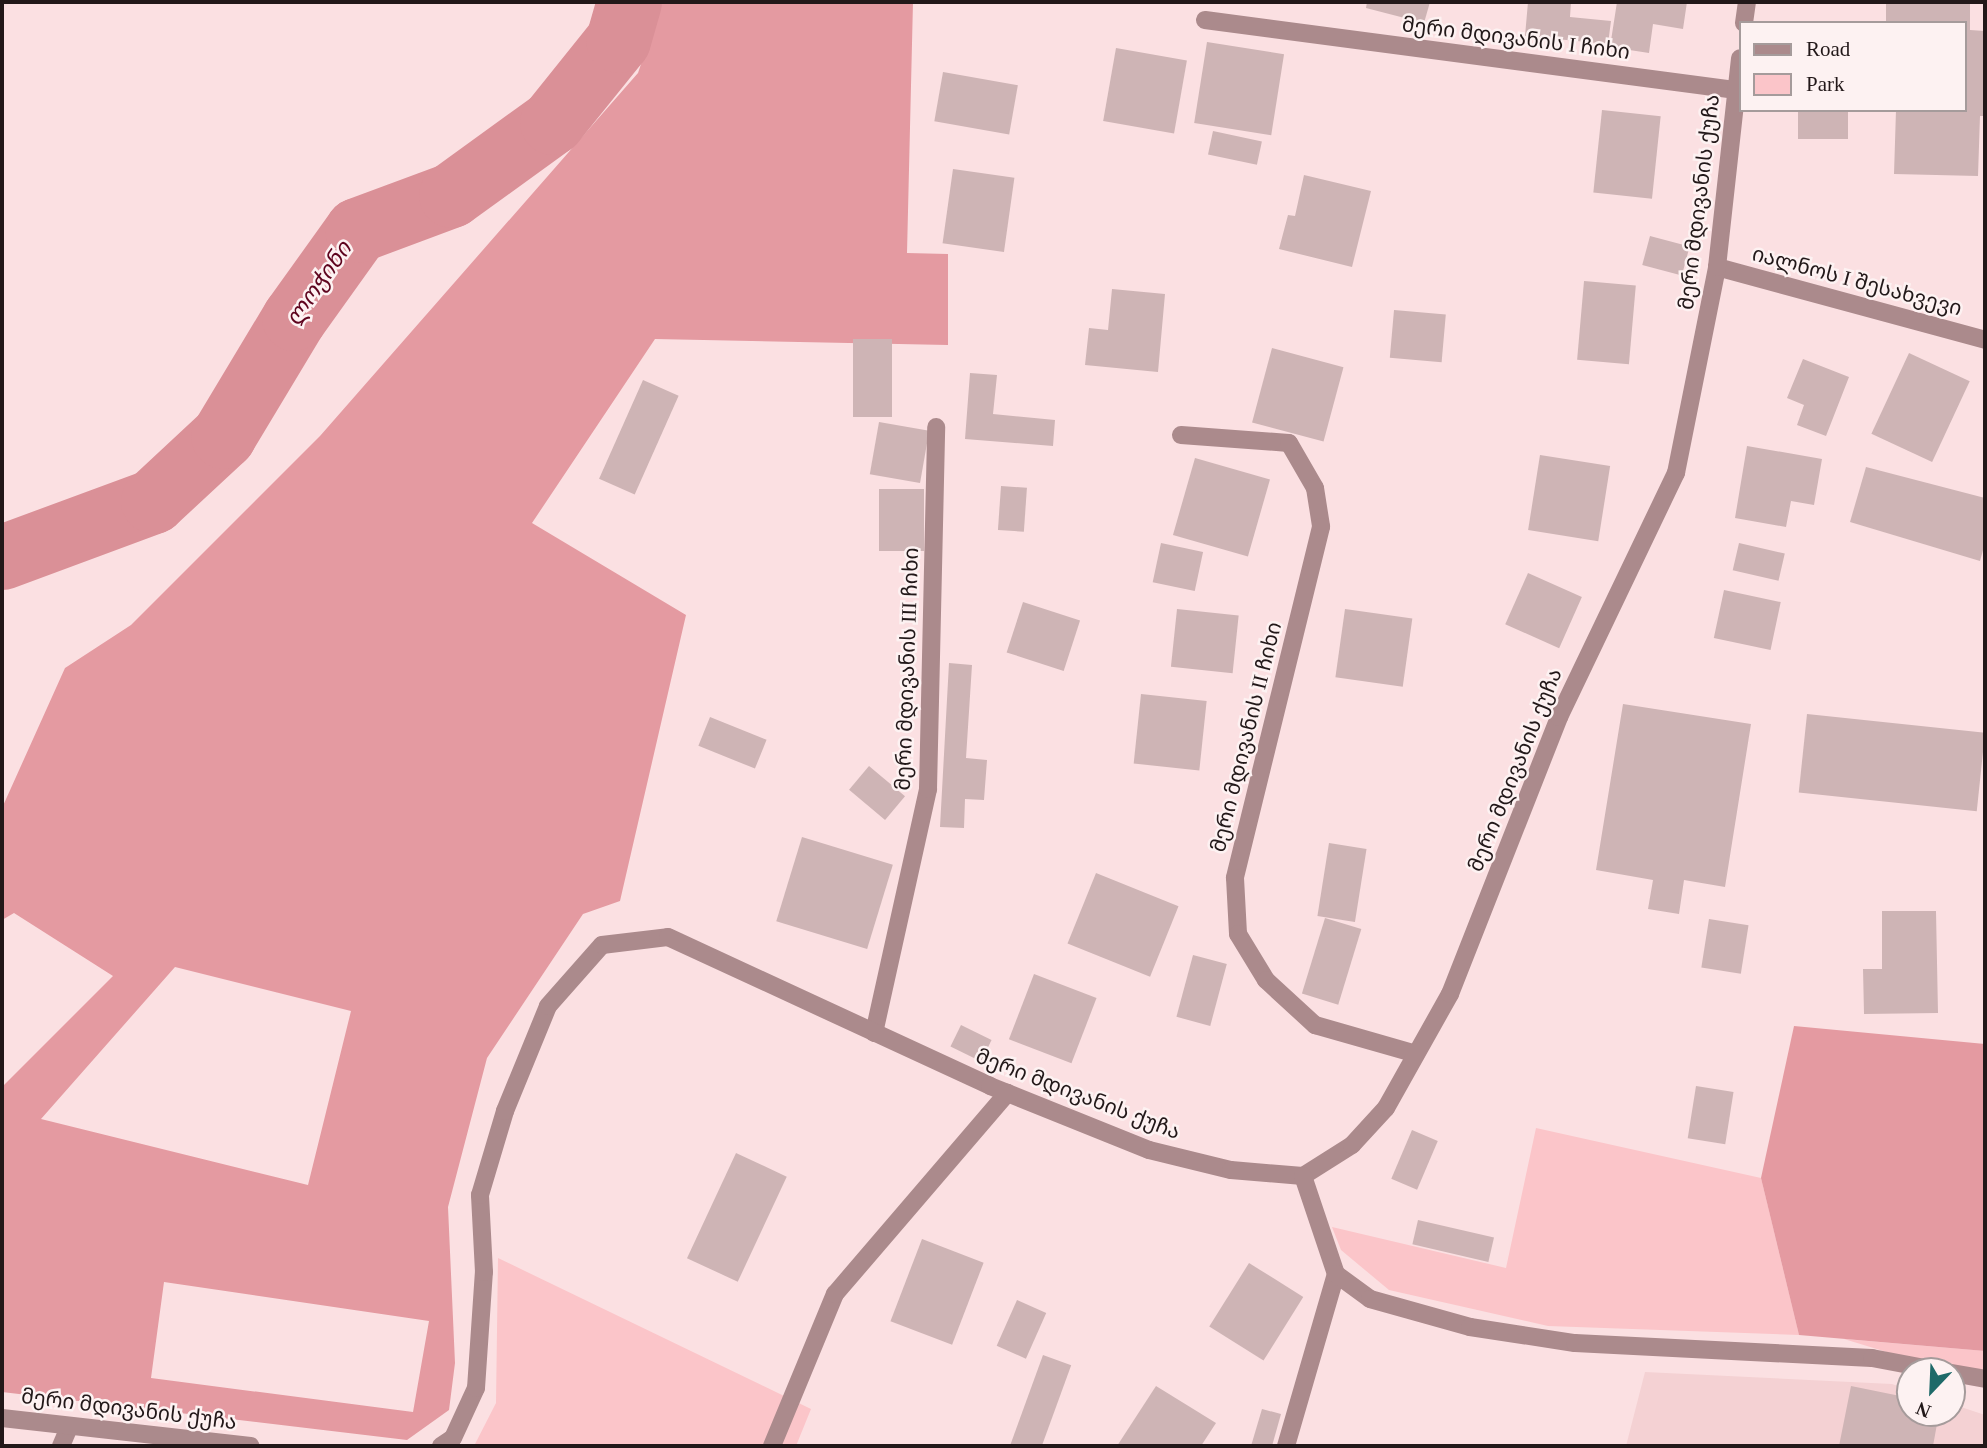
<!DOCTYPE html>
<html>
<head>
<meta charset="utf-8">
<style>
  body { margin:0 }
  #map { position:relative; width:1987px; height:1448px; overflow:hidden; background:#fbe0e2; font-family:"Times New Roman","Noto Sans Georgian",serif }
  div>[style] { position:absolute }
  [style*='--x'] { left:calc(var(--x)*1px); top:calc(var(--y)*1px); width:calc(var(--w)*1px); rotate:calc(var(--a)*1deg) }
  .built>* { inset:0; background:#f4d1d3 }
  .green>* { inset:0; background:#fbc5c9 }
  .forest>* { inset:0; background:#e49aa1 }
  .river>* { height:65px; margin:-32.5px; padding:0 32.5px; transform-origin:32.5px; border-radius:32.5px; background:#da9097 }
  .building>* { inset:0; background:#ceb4b5; transform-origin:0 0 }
  .service>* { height:18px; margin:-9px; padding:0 9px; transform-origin:9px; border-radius:9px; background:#ab8a8c }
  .minor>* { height:18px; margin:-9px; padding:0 9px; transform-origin:9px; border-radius:9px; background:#ab8a8c }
  .tertiary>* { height:18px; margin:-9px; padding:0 9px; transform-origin:9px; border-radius:9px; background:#ab8a8c }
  span { translate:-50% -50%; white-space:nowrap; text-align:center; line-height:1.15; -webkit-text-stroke:5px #fdf2f2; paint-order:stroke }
  .street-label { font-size:21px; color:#221819 }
  .water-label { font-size:23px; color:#5e041e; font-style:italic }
  .frame { position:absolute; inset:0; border:4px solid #221819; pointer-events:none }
  .legend { position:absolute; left:1739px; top:21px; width:228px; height:91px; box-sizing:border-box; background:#fdf2f2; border:2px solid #a59b9b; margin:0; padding:9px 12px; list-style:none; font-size:21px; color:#221819 }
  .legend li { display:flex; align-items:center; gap:14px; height:35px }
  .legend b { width:35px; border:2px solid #a59b9b }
  .north { position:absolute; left:1896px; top:1357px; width:70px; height:70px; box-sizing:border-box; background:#fdf2f2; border:2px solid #a59b9b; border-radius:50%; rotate:203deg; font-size:19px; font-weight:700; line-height:28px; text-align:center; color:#221819 }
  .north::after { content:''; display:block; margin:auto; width:24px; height:32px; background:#1e6a69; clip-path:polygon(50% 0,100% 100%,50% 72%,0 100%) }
</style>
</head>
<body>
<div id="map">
  <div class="built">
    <div style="clip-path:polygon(1645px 1372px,1892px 1384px,1910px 1390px,1910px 1413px,1952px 1413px,1952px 1404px,1985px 1415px,1985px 1446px,1626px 1446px)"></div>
  </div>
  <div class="green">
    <div style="clip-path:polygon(1536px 1128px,1761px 1178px,1799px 1335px,1548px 1326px,1389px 1290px,1341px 1250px,1332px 1227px,1506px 1268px)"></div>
    <div style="clip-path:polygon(498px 1258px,811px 1409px,796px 1446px,474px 1446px,496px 1403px)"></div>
    <div style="clip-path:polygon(1844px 1339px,1985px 1351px,1985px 1382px,1949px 1371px)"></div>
  </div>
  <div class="forest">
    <div style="clip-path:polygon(evenodd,662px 2px,913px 2px,907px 253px,948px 254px,948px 345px,655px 339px,532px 523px,686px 615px,620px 901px,583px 914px,487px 1058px,448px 1207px,455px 1363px,449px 1410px,407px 1440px,2px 1392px,2px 1087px,113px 976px,14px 913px,2px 920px,2px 808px,65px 668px,131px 625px,320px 436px,638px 73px,662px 2px,175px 967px,351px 1011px,308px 1185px,41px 1119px,175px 967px,662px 2px,164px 1282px,429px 1321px,413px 1412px,151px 1378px,164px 1282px)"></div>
    <div style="clip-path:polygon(1794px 1026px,1985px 1044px,1985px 1351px,1799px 1335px,1761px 1178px)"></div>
  </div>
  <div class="river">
    <div style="--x:2;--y:557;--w:161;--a:-20.3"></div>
    <div style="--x:153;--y:501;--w:96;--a:-42.9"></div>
    <div style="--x:223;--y:436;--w:138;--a:-59"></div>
    <div style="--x:294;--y:318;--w:108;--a:-54.4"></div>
    <div style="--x:357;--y:230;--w:100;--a:-20.4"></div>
    <div style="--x:451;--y:195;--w:125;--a:-35.9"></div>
    <div style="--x:552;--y:122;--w:105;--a:-51.2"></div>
    <div style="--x:618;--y:40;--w:40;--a:-74"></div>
  </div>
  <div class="building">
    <div style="clip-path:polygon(1367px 2px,1430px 2px,1424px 23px,1366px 8px)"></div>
    <div style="clip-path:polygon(1528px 2px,1571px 2px,1570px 17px,1611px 21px,1608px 44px,1525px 36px)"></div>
    <div style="clip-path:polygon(1617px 2px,1687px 2px,1683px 29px,1653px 24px,1649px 53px,1610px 47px)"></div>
    <div style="clip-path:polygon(1886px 2px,1970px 2px,1970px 30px,1985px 31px,1985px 116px,1980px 116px,1978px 176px,1894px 174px,1896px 110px,1964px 110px,1964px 23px,1886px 23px)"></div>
    <div style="left:1207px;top:42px;width:78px;height:82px;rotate:9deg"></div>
    <div style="left:1116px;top:48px;width:72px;height:74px;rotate:10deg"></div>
    <div style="left:943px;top:72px;width:76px;height:50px;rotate:10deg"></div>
    <div style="left:1602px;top:110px;width:59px;height:83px;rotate:6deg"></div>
    <div style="left:1798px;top:110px;width:50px;height:29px"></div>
    <div style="left:1213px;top:131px;width:50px;height:24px;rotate:12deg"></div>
    <div style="left:953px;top:169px;width:62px;height:75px;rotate:8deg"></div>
    <div style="clip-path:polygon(1304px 175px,1371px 191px,1352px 267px,1279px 249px,1288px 215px,1295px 216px)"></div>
    <div style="left:1650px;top:236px;width:41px;height:30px;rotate:15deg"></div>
    <div style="left:1584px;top:281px;width:52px;height:79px;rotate:5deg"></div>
    <div style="clip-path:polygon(1112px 289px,1165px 294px,1158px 372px,1085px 365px,1089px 328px,1108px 330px)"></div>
    <div style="left:1394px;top:310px;width:52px;height:48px;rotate:5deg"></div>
    <div style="left:853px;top:339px;width:39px;height:78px"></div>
    <div style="left:1272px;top:348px;width:74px;height:77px;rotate:15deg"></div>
    <div style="left:1909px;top:353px;width:67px;height:89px;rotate:25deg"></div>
    <div style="clip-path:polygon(1803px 359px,1849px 377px,1826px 436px,1797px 425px,1804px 405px,1787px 398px)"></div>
    <div style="clip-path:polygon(970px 373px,997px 375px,993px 414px,1055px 420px,1053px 446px,965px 439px)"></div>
    <div style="left:643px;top:380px;width:39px;height:108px;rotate:24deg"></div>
    <div style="left:879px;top:422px;width:51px;height:53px;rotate:10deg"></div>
    <div style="clip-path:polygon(1747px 446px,1822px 459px,1814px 505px,1791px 501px,1786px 527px,1735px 518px)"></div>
    <div style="left:1540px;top:455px;width:71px;height:76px;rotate:9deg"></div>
    <div style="left:1195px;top:458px;width:78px;height:80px;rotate:16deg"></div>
    <div style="clip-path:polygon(1866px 467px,1985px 498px,1985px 543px,1980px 561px,1850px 522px)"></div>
    <div style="left:1001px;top:486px;width:26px;height:44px;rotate:4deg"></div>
    <div style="left:879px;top:489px;width:45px;height:62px"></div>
    <div style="left:1161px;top:543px;width:43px;height:40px;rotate:12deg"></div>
    <div style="left:1739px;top:543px;width:47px;height:28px;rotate:13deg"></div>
    <div style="left:1528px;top:573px;width:59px;height:56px;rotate:24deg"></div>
    <div style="left:1724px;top:590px;width:58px;height:49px;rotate:12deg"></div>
    <div style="left:1023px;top:602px;width:60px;height:53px;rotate:18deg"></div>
    <div style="left:1177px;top:609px;width:62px;height:58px;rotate:6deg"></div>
    <div style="left:1345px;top:609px;width:68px;height:69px;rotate:8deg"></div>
    <div style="clip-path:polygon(949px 663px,972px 665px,966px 758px,987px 760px,984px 800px,965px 799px,964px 828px,940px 827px)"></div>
    <div style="left:1141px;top:694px;width:66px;height:70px;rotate:6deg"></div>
    <div style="clip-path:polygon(1623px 704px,1751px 724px,1725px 887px,1684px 880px,1679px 914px,1648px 909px,1653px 880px,1596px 870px)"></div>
    <div style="left:1807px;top:714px;width:179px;height:79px;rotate:6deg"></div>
    <div style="left:710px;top:717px;width:61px;height:31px;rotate:22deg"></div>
    <div style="left:869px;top:766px;width:47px;height:31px;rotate:40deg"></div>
    <div style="left:802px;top:837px;width:95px;height:88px;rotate:17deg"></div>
    <div style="left:1329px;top:843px;width:38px;height:74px;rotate:9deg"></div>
    <div style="left:1096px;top:873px;width:89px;height:76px;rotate:22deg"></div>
    <div style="clip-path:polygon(1882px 911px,1936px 911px,1938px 1013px,1864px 1014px,1863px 969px,1882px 969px)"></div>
    <div style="left:1325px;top:918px;width:38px;height:79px;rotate:17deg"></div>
    <div style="left:1709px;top:919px;width:40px;height:49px;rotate:9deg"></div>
    <div style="left:1193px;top:955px;width:35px;height:64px;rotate:15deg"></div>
    <div style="left:1034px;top:974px;width:67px;height:70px;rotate:21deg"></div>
    <div style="left:961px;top:1025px;width:34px;height:24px;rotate:26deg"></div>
    <div style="left:1696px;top:1086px;width:38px;height:53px;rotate:9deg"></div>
    <div style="left:1412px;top:1130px;width:28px;height:53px;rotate:23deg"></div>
    <div style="left:736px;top:1153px;width:56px;height:116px;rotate:25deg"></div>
    <div style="left:1418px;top:1220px;width:78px;height:25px;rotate:13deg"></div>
    <div style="left:922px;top:1239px;width:66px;height:88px;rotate:21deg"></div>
    <div style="left:1249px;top:1263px;width:64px;height:75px;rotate:32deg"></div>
    <div style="left:1017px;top:1300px;width:32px;height:50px;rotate:24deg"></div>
    <div style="left:1043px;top:1355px;width:30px;height:97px;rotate:20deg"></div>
    <div style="clip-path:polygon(1156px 1386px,1216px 1423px,1201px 1446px,1117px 1446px)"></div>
    <div style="clip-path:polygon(1851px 1386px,1910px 1398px,1910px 1413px,1939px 1413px,1933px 1446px,1839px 1446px)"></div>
    <div style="clip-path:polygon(1262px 1409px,1281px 1414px,1272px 1446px,1251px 1446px)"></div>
  </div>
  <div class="service">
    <div style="--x:772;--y:1446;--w:165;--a:-67.5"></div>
    <div style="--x:835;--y:1294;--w:265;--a:-49.4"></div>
    <div style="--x:1286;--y:1446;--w:179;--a:-73.8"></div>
  </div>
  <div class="minor">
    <div style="--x:1205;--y:20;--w:536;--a:7.51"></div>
    <div style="--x:1744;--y:23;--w:21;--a:-82"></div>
    <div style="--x:1717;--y:267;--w:278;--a:15.2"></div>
    <div style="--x:1181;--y:435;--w:108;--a:4.2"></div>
    <div style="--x:1289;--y:443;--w:52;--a:60"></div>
    <div style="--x:1315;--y:488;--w:39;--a:81"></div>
    <div style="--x:1321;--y:527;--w:361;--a:103.8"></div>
    <div style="--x:1235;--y:878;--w:56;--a:86.9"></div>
    <div style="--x:1238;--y:934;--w:54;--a:58.7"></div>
    <div style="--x:1266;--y:980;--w:67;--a:42.6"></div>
    <div style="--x:1315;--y:1025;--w:105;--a:16"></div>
    <div style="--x:874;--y:1033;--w:250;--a:-77.5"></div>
    <div style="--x:928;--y:789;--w:362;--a:-88.7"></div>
    <div style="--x:1303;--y:1176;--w:58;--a:-32.3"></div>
    <div style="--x:1352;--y:1145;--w:50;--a:-47.4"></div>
    <div style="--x:1386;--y:1108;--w:131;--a:-60.7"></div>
    <div style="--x:1450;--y:994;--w:298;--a:-68.5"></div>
    <div style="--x:1559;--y:717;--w:271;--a:-64.4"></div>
    <div style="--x:1676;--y:473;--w:210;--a:-78.7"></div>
    <div style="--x:1717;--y:267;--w:210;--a:-83.7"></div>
    <div style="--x:61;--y:1446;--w:21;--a:-67"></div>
  </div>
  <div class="tertiary">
    <div style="--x:1952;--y:1373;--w:34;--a:10"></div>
    <div style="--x:2;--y:1418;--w:250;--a:6.4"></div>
    <div style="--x:441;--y:1446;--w:14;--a:-34"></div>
    <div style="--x:453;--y:1438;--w:55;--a:-65.3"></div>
    <div style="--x:476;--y:1388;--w:116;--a:-86.1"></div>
    <div style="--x:484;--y:1272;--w:77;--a:-93"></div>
    <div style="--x:480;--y:1195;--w:88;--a:-73.4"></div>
    <div style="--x:505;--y:1111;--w:113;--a:-67.7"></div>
    <div style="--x:548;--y:1006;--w:81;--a:-48.5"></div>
    <div style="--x:602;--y:945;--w:66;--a:-6.9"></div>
    <div style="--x:668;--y:937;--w:355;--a:24.8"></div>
    <div style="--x:990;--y:1086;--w:171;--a:21.9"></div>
    <div style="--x:1149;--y:1150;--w:84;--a:13.7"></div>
    <div style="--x:1231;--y:1170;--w:72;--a:4.8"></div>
    <div style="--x:1303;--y:1176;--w:103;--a:71.4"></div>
    <div style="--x:1336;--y:1274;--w:42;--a:36.3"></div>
    <div style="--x:1370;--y:1299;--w:104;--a:15.6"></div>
    <div style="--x:1470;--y:1327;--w:106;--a:8.7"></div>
    <div style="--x:1575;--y:1343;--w:297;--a:2.9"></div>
    <div style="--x:1872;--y:1358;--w:70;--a:10.7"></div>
  </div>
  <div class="street-label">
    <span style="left:1516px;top:38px;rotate:7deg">მერი მდივანის I ჩიხი</span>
    <span style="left:1699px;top:202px;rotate:-83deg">მერი მდივანის ქუჩა</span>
    <span style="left:1857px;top:281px;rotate:15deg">იალნოს I შესახვევი</span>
    <span style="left:907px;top:669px;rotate:-88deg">მერი მდივანის III ჩიხი</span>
    <span style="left:1246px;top:737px;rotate:-76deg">მერი მდივანის II ჩიხი</span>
    <span style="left:1515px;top:770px;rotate:-68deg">მერი მდივანის ქუჩა</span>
    <span style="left:1078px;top:1094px;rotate:21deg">მერი მდივანის ქუჩა</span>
    <span style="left:129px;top:1409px;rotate:7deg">მერი მდივანის ქუჩა</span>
  </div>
  <div class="water-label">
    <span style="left:319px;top:284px;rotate:-55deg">ლოჭინი</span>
  </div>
  <div class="frame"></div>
  <ul class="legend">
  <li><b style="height:9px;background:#ab8a8c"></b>Road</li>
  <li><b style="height:19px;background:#fbc5c9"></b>Park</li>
  </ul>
  <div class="north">N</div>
</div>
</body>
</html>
